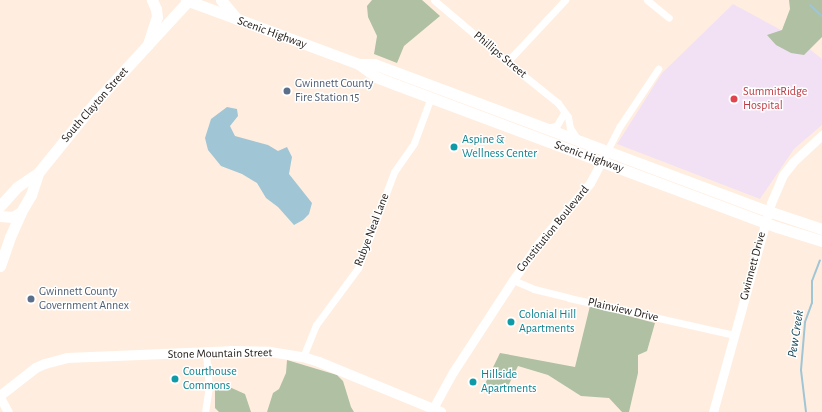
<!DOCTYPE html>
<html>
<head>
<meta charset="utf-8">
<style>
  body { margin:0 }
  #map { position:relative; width:822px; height:412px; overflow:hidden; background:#ffeedf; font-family:"Alegreya Sans",sans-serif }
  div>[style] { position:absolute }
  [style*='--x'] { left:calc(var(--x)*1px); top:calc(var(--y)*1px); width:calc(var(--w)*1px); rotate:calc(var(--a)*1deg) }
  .medical>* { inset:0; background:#f2e1f4 }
  .forest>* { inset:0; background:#afc0a3 }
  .water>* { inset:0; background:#a0c5d5 }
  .stream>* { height:2px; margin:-1px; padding:0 1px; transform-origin:1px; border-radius:1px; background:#a0c5d5 }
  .minor>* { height:7px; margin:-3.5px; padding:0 3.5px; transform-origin:3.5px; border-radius:3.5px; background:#fff }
  .tertiary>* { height:9px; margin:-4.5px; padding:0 4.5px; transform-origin:4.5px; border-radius:4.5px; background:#fff }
  .secondary>* { height:10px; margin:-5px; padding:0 5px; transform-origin:5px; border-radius:5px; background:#fff }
  .primary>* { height:11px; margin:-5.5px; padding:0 5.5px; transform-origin:5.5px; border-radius:5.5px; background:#fff }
  .trunk>* { height:11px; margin:-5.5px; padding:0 5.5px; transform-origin:5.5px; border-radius:5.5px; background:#fff }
  .dots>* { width:11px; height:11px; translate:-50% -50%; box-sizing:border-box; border:2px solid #fff; border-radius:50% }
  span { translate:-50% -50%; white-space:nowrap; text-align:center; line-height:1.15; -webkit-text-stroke:3px #fff; paint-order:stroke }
  .street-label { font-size:12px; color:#1e1813 }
  .service-label { font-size:12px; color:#4e5e75 }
  .left { translate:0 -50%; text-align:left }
  .health-label { font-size:12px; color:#be3a42 }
  .culture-label { font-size:12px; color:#0d838f }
  .water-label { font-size:13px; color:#17485a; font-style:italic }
</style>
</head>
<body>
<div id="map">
  <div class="medical">
    <div style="clip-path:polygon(733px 4px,796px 38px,822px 59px,822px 125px,794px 149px,760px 199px,617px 144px,662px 73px)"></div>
  </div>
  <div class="forest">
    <div style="clip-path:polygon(372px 0,422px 0,440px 16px,404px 46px,397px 63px,374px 54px,377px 36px,368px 17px,367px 6px)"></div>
    <div style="clip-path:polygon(789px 0,822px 0,822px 37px,804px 55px,791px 53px,776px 45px,767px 35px,782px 30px,790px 9px)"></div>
    <div style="clip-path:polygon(590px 306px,655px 323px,647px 351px,638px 355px,638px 373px,629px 412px,622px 412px,609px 398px,581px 396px,548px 375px,518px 366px,508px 386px,482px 390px,500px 353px,575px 367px)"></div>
    <div style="clip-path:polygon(287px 360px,337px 375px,343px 381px,351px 407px,354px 412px,267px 412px,273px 393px,279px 389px,286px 373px)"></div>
    <div style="clip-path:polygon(225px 385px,245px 394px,251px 412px,219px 412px,215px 408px,215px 386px)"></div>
  </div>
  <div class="water">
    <div style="clip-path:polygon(227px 107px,237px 109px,238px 116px,230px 126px,235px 136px,268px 145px,278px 151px,287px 147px,292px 157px,289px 174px,312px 203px,309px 214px,303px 220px,294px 225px,278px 207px,266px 198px,257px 183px,242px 174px,221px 166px,208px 150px,205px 138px,211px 119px)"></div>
  </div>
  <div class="stream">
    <div style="--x:810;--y:5;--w:16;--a:43"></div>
    <div style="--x:806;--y:412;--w:42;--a:-96.8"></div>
    <div style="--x:801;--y:370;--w:48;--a:-85.2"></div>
    <div style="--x:805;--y:322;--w:20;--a:-70"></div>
    <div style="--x:812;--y:303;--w:22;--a:-90"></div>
    <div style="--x:812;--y:281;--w:22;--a:-69"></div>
  </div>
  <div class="minor">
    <div style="--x:434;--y:0;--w:96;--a:40.3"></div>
    <div style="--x:507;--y:62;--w:65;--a:38.8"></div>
    <div style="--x:558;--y:103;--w:17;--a:54"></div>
    <div style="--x:568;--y:117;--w:11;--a:80"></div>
    <div style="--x:570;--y:128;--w:14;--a:56"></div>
    <div style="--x:647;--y:0;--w:28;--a:39"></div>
    <div style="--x:507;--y:62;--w:85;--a:-46.9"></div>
    <div style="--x:548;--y:128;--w:9;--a:-18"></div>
    <div style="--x:557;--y:125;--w:14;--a:-60"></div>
    <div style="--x:607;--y:151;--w:28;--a:-63"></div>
    <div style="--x:620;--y:126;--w:69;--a:-56.3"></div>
    <div style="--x:513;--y:280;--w:23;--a:23"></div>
    <div style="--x:534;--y:289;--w:36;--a:14"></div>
    <div style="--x:569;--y:298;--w:170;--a:12.6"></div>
    <div style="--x:303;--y:357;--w:35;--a:-68"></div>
    <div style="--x:316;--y:325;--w:71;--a:-53.6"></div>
    <div style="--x:358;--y:268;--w:103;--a:-69.4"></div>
    <div style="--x:394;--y:172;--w:35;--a:-55"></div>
    <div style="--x:414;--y:143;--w:49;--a:-69.7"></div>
    <div style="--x:205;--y:412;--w:24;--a:-81"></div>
    <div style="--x:209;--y:388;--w:36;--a:-95"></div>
  </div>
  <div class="tertiary">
    <div style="--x:0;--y:397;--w:17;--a:62"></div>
    <div style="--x:431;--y:412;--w:46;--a:-61.2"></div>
    <div style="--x:453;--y:372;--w:110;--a:-56.9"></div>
    <div style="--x:513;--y:280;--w:45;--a:-54.9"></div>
    <div style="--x:539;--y:243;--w:79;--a:-49.6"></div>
    <div style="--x:590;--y:183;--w:36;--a:-62"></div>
    <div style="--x:713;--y:412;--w:217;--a:-74.5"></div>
    <div style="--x:771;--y:203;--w:30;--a:-67"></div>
    <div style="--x:783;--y:175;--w:16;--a:-52"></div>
    <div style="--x:793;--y:162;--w:40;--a:-43"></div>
  </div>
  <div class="secondary">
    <div style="--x:0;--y:396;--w:46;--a:-37.9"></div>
    <div style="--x:36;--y:368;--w:10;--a:-24"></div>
    <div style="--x:45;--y:364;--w:23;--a:-15"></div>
    <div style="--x:67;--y:358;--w:164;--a:-2.4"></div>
    <div style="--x:231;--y:351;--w:39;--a:1"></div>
    <div style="--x:270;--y:352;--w:33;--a:9"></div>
    <div style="--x:303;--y:357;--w:17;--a:17"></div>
    <div style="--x:319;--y:362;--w:132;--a:22.3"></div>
  </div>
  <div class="primary">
    <div style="--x:0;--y:206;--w:25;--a:-48"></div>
    <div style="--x:17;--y:187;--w:25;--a:-34"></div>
    <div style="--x:38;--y:173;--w:94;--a:-51.1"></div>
    <div style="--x:97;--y:100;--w:136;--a:-47.4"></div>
    <div style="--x:0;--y:216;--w:13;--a:4"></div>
    <div style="--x:13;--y:217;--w:9;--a:-32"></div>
    <div style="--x:0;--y:266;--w:31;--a:-71"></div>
    <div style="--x:10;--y:237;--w:27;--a:-66"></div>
    <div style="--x:21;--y:212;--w:20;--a:-60"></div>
    <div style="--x:31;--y:195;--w:23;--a:-72"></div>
  </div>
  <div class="trunk">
    <div style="--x:186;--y:0;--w:184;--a:20.3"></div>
    <div style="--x:359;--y:64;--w:21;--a:37"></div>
    <div style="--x:376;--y:77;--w:22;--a:21"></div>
    <div style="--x:397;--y:85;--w:406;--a:20.5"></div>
    <div style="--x:777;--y:227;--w:47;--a:17.3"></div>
    <div style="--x:221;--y:0;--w:25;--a:50"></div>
    <div style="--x:148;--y:44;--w:28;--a:-72"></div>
    <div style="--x:157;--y:17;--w:8;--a:-97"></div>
    <div style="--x:156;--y:9;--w:10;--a:-114"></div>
    <div style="--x:359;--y:64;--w:15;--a:0"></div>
    <div style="--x:374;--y:64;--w:421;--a:20.5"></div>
    <div style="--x:768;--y:211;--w:57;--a:18.4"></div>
  </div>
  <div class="dots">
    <div style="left:287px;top:91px;background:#5c6f8a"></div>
    <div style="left:734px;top:99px;background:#e0444e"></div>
    <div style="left:454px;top:147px;background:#0f9aa8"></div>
    <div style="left:31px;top:299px;background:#5c6f8a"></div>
    <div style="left:511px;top:322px;background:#0f9aa8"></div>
    <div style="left:175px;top:379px;background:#0f9aa8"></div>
    <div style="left:473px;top:382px;background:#0f9aa8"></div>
  </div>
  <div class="street-label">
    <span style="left:272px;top:33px;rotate:20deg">Scenic Highway</span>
    <span style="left:500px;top:55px;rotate:40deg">Phillips Street</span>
    <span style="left:95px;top:105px;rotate:-49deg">South Clayton Street</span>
    <span style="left:589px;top:157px;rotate:20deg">Scenic Highway</span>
    <span style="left:553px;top:229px;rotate:-51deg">Constitution Boulevard</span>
    <span style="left:372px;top:230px;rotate:-69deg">Rubye Neal Lane</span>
    <span style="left:753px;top:266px;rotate:-75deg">Gwinnett Drive</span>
    <span style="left:623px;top:310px;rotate:13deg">Plainview Drive</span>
    <span style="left:220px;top:354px;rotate:-1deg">Stone Mountain Street</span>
  </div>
  <div class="service-label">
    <span class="left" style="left:295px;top:91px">Gwinnett County<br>Fire Station 15</span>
    <span class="left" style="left:39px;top:299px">Gwinnett County<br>Government Annex</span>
  </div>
  <div class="health-label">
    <span class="left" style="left:743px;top:99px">SummitRidge<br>Hospital</span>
  </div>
  <div class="culture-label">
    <span class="left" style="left:462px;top:147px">Aspine &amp;<br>Wellness Center</span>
    <span class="left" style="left:519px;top:322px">Colonial Hill<br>Apartments</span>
    <span class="left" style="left:183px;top:379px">Courthouse<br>Commons</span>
    <span class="left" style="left:481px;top:382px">Hillside<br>Apartments</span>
  </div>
  <div class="water-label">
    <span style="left:797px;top:334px;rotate:-81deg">Pew Creek</span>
  </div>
</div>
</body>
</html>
